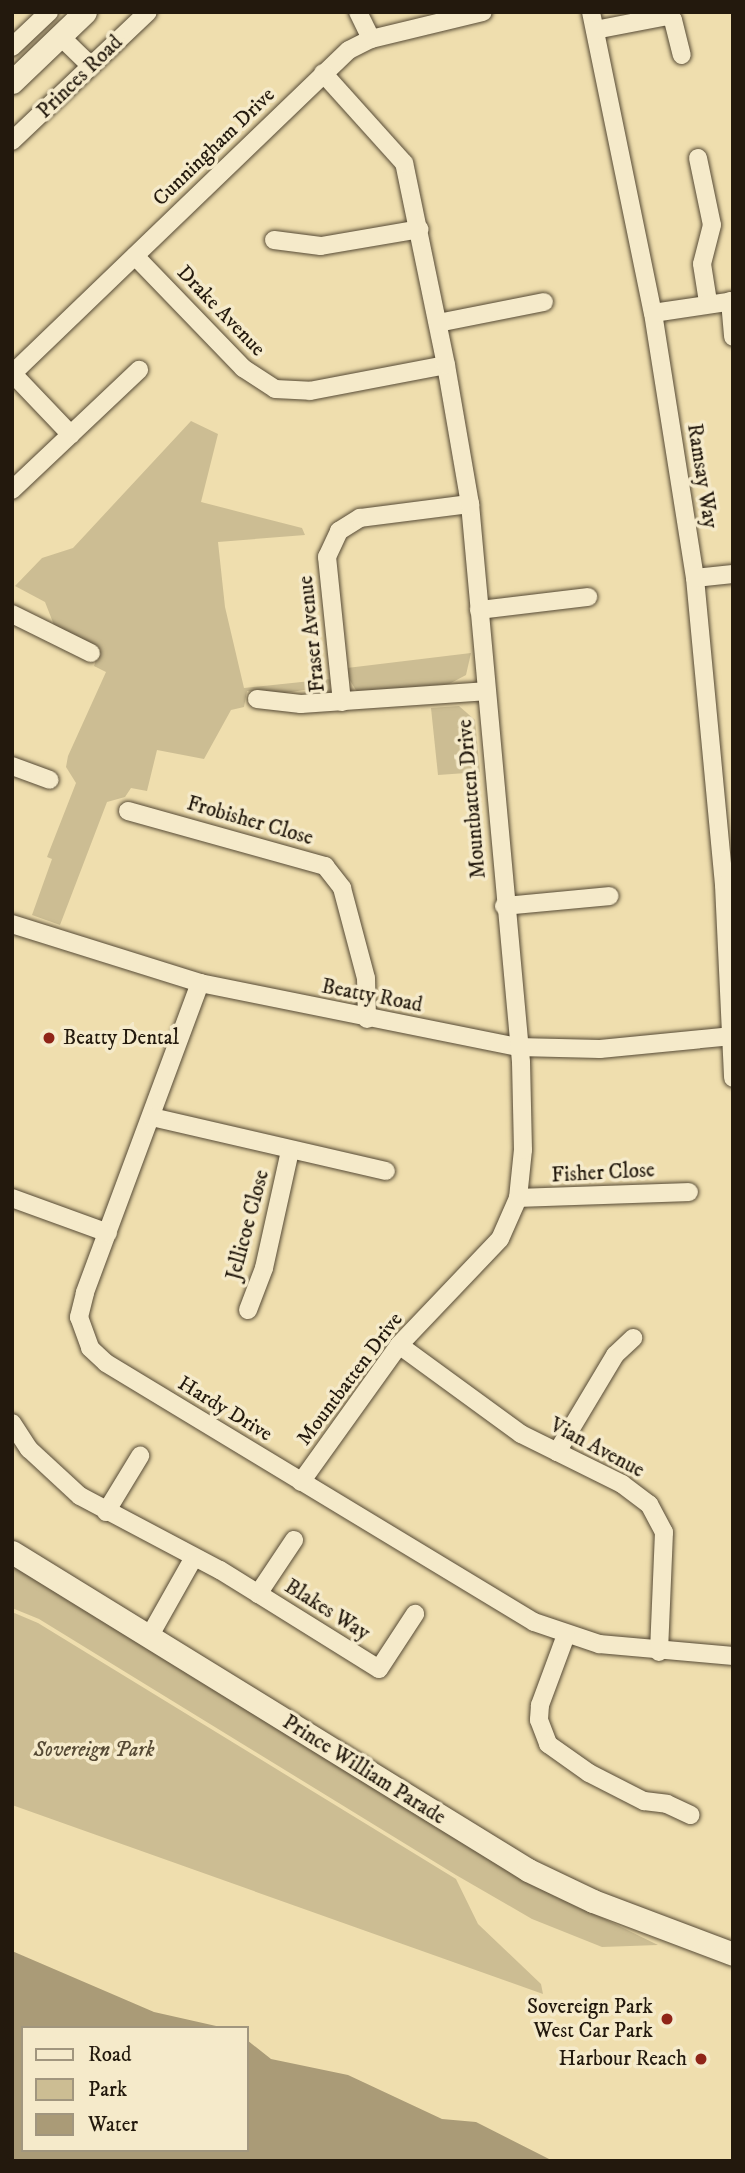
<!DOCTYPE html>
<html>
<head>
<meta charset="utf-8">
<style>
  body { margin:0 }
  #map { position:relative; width:745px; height:2173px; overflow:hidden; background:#efdeae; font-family:"IM FELL DW Pica",serif }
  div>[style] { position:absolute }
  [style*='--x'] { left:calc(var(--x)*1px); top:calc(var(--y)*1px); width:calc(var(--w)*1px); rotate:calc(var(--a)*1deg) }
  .green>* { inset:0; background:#ccbd93 }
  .water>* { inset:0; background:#aa9b77 }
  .roads { filter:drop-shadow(0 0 2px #564a35) drop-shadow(0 0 2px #564a35) }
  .minor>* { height:18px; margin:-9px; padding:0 9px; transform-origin:9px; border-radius:9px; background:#f5eaca }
  .tertiary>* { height:23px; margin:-11.5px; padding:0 11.5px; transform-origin:11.5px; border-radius:11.5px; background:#f5eaca }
  .dots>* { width:19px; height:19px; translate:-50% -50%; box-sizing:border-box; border:4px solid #f5eaca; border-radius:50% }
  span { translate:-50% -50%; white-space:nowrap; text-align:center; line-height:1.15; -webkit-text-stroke:7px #f5eaca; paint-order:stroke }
  .street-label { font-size:21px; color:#23190d }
  .poi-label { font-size:21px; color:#23190d }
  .left { translate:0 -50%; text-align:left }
  .right { translate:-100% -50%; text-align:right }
  .park-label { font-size:21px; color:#564a35; font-style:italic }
  .frame { position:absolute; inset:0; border:14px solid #23190d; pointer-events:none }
  .legend { position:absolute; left:21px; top:2026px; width:228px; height:126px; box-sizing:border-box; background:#f5eaca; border:2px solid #a1967e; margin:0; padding:9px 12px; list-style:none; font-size:21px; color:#23190d }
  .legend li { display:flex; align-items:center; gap:14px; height:35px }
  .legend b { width:35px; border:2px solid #a1967e }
</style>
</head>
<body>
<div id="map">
  <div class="green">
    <div style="clip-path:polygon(191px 421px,218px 434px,201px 502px,302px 528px,305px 535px,218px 542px,225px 607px,244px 688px,330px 679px,331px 694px,315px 696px,310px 689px,279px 694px,247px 691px,244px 707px,231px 710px,204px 759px,157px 750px,147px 791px,131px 788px,125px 797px,107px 802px,60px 925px,32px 915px,52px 859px,47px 857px,76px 783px,66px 767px,68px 756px,106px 672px,94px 666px,99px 652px,54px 625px,45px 602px,15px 586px,42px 558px,73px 548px)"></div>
    <div style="clip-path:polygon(471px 653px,466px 675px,449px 684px,357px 692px,348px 677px,347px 668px)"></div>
    <div style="clip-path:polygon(459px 706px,475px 720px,480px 772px,438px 775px,431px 708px)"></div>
    <div style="clip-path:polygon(12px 1563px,533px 1884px,658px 1945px,602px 1947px,532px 1919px,456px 1875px,39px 1619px,12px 1608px)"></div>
    <div style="clip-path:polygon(12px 1612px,38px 1623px,456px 1879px,478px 1924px,541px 1984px,543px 1994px,12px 1805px)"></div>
  </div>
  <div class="water">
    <div style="clip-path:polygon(12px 1951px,154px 2012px,225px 2028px,23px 2028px,23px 2150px,247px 2150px,247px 2040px,271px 2059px,348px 2075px,442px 2119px,476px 2122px,553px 2161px,12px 2161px)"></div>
  </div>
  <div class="roads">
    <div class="minor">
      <div style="--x:358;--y:12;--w:30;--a:64"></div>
      <div style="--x:591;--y:12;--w:307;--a:78.4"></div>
      <div style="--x:653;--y:313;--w:268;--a:81"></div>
      <div style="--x:695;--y:578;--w:308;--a:84.6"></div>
      <div style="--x:724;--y:885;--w:193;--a:87.3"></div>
      <div style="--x:595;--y:30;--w:73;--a:-11"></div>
      <div style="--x:667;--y:16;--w:7;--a:34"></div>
      <div style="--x:673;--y:20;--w:36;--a:76"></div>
      <div style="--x:60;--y:36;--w:43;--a:44.1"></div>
      <div style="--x:12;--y:47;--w:51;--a:-43.4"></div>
      <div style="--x:12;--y:141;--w:187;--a:-43.5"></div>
      <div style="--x:698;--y:158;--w:68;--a:78.2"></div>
      <div style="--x:712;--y:225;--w:40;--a:104.4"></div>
      <div style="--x:702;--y:264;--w:38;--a:81"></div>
      <div style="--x:274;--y:240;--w:47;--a:7.3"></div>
      <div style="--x:321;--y:246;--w:100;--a:-9.7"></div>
      <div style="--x:135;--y:256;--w:156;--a:46"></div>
      <div style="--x:243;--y:368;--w:38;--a:33"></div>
      <div style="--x:275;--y:389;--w:35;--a:3"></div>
      <div style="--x:310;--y:391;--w:138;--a:-10.8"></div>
      <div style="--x:730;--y:301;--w:36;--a:85"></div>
      <div style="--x:653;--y:313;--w:81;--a:-8.5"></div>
      <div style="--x:438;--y:323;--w:108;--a:-11.2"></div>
      <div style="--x:12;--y:374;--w:467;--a:-43.9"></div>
      <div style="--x:349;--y:50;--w:25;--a:-27"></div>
      <div style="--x:371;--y:39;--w:115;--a:-13.6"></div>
      <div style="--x:13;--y:374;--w:84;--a:46.4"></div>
      <div style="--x:12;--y:490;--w:175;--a:-43.4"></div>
      <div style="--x:695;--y:578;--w:38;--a:-6"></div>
      <div style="--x:479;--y:610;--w:110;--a:-6.8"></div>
      <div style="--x:12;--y:614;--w:88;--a:26.3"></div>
      <div style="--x:257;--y:699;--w:44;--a:6.5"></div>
      <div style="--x:301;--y:704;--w:184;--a:-4"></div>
      <div style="--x:342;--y:702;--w:146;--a:-95.9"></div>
      <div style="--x:327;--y:557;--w:29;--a:-65"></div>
      <div style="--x:339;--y:531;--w:25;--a:-32"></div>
      <div style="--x:360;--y:518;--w:111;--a:-7.3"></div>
      <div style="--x:12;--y:766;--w:40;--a:20.2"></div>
      <div style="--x:128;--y:811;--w:205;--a:15.6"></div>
      <div style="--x:325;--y:866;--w:28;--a:52"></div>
      <div style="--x:342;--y:888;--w:93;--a:75.1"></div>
      <div style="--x:366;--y:978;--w:41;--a:88.6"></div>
      <div style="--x:504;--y:906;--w:106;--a:-5.4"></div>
      <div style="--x:12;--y:924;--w:197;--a:17.4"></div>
      <div style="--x:200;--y:983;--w:324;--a:11.4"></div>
      <div style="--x:518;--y:1047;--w:82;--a:1.4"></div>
      <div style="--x:600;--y:1049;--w:133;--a:-5.6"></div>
      <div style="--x:200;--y:983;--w:331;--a:110.4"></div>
      <div style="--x:85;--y:1293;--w:25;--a:104"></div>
      <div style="--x:79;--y:1317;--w:33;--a:70"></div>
      <div style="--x:90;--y:1348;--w:22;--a:43"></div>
      <div style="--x:106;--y:1363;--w:500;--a:31.18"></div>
      <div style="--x:534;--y:1622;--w:69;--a:18.7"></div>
      <div style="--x:599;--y:1644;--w:135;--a:5.1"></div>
      <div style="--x:152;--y:1117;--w:240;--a:13"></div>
      <div style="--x:12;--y:1198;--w:102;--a:20"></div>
      <div style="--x:518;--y:1198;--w:171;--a:-2"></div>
      <div style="--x:248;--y:1310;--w:45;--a:-69.1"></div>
      <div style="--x:264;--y:1268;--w:120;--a:-77.5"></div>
      <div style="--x:399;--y:1345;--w:151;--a:36.1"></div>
      <div style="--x:521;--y:1434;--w:113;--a:26.3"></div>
      <div style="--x:622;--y:1484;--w:34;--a:37"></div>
      <div style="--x:649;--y:1504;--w:32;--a:62"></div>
      <div style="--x:664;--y:1532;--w:120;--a:92.4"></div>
      <div style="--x:12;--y:1423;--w:31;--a:57"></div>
      <div style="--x:29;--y:1449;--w:69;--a:42.7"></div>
      <div style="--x:80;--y:1496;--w:158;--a:27.9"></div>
      <div style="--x:220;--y:1570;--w:187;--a:31.9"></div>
      <div style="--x:379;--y:1669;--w:66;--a:-56.8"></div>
      <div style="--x:557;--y:1452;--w:113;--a:-59.1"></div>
      <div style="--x:615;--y:1355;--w:25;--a:-43"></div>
      <div style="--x:301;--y:1482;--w:168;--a:-54.4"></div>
      <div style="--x:399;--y:1345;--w:146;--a:-46.4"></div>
      <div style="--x:500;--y:1239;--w:45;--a:-66.3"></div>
      <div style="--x:518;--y:1198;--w:48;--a:-84.1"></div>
      <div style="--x:523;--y:1150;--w:88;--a:-91.3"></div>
      <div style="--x:521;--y:1062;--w:560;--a:-95.22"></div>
      <div style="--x:470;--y:504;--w:141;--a:-99.8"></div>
      <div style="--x:446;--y:365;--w:206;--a:-101.7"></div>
      <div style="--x:404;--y:163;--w:121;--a:-132"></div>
      <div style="--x:106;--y:1512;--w:66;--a:-58.7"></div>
      <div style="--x:258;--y:1594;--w:65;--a:-56.3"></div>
      <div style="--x:566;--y:1635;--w:75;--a:110.4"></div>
      <div style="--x:540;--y:1705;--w:15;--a:94"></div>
      <div style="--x:539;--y:1720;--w:26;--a:69"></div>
      <div style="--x:548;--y:1744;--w:50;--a:35.3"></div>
      <div style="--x:589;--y:1773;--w:62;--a:27"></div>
      <div style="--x:644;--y:1801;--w:23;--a:7"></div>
      <div style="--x:667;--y:1804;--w:26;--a:25"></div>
      <div style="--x:149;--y:1637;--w:90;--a:-60.6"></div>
    </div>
    <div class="tertiary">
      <div style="--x:12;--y:82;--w:101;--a:-43.8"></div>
      <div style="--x:12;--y:1552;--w:606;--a:31.64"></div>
      <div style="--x:528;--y:1870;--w:72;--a:25.5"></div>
      <div style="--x:593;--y:1901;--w:150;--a:20.7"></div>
    </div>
  </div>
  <div class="dots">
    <div style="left:49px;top:1038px;background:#8f2418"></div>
    <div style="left:667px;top:2019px;background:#8f2418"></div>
    <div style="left:701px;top:2059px;background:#8f2418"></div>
  </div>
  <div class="street-label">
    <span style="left:80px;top:77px;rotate:-44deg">Princes Road</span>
    <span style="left:214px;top:147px;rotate:-44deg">Cunningham Drive</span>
    <span style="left:221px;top:311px;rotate:46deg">Drake Avenue</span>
    <span style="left:702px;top:476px;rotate:81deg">Ramsay Way</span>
    <span style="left:312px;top:634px;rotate:-96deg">Fraser Avenue</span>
    <span style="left:472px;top:799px;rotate:-95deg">Mountbatten Drive</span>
    <span style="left:250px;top:821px;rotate:16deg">Frobisher Close</span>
    <span style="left:372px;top:996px;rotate:11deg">Beatty Road</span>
    <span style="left:603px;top:1173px;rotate:-3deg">Fisher Close</span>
    <span style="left:248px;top:1225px;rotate:-75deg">Jellicoe Close</span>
    <span style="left:350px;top:1379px;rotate:-53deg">Mountbatten Drive</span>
    <span style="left:225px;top:1409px;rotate:31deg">Hardy Drive</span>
    <span style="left:597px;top:1448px;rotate:28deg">Vian Avenue</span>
    <span style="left:327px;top:1610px;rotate:32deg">Blakes Way</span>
    <span style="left:364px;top:1770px;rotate:32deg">Prince William Parade</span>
  </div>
  <div class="poi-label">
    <span class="left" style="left:63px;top:1038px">Beatty Dental</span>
    <span class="right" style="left:653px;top:2019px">Sovereign Park<br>West Car Park</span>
    <span class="right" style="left:687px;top:2059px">Harbour Reach</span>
  </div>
  <div class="park-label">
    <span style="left:94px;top:1750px">Sovereign Park</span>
  </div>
  <div class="frame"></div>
  <ul class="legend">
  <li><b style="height:9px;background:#f5eaca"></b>Road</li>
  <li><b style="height:19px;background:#ccbd93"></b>Park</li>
  <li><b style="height:19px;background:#aa9b77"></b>Water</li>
  </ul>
</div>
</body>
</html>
